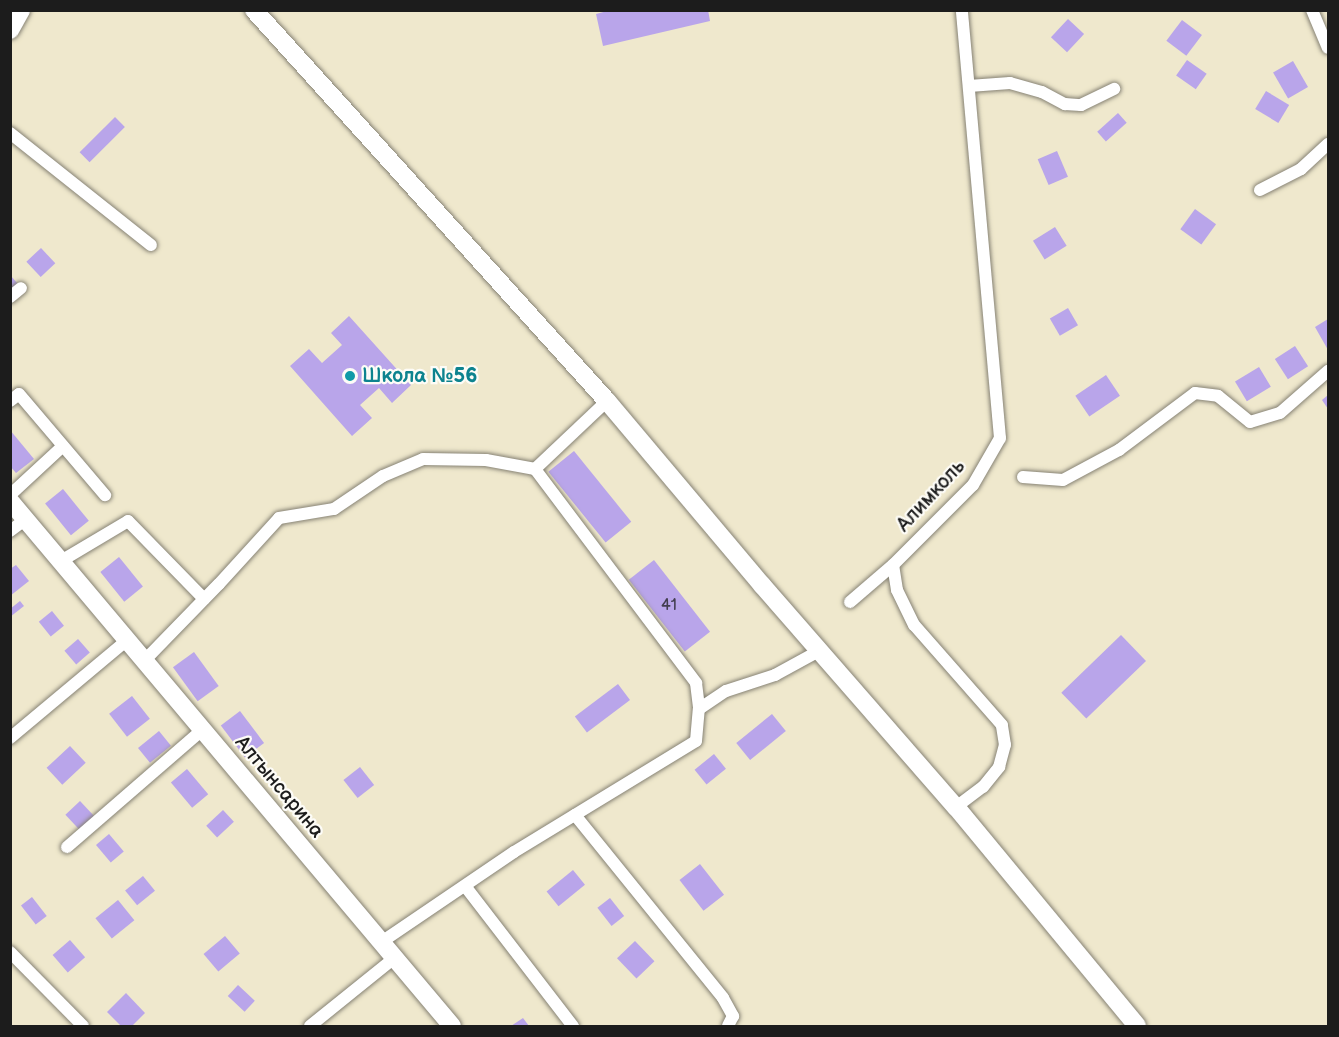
<!DOCTYPE html>
<html>
<head>
<meta charset="utf-8">
<style>
  body { margin:0 }
  #map { position:relative; width:1339px; height:1037px; overflow:hidden; background:#efe8cd; font-family:"Balsamiq Sans",sans-serif }
  div>[style] { position:absolute }
  [style*='--x'] { left:calc(var(--x)*1px); top:calc(var(--y)*1px); width:calc(var(--w)*1px); rotate:calc(var(--a)*1deg) }
  .building>* { inset:0; background:#b9a5ea; transform-origin:0 0 }
  .roads { filter:drop-shadow(0 0 2px #868274) drop-shadow(0 0 2px #868274) }
  .street>* { height:12px; margin:-6px; padding:0 6px; transform-origin:6px; border-radius:6px; background:#fff }
  .secondary>* { height:18px; margin:-9px; padding:0 9px; transform-origin:9px; border-radius:9px; background:#fff }
  .dots>* { width:16px; height:16px; translate:-50% -50%; box-sizing:border-box; border:3px solid #fdfcf7; border-radius:50% }
  span { translate:-50% -50%; white-space:nowrap; text-align:center; line-height:1.15; -webkit-text-stroke:4.5px #fdfcf7; paint-order:stroke }
  .number-label { font-size:16px; color:#433e50 }
  .number-label span { -webkit-text-stroke-width:0 }
  .culture-label { font-size:20px; color:#0d838f; font-weight:700 }
  .left { translate:0 -50%; text-align:left }
  .street-label { font-size:20px; color:#1c1c1c }
  .frame { position:absolute; inset:0; border:12px solid #1c1c1c; pointer-events:none }
</style>
</head>
<body>
<div id="map">
  <div class="building">
    <div style="clip-path:polygon(611px 10px,708px 10px,710px 21px,603px 46px,596px 14px)"></div>
    <div style="left:1068px;top:19px;width:22px;height:25px;rotate:43deg"></div>
    <div style="left:1182px;top:20px;width:25px;height:26px;rotate:37deg"></div>
    <div style="left:1187px;top:60px;width:24px;height:19px;rotate:35deg"></div>
    <div style="left:1293px;top:61px;width:30px;height:23px;rotate:60deg"></div>
    <div style="left:1266px;top:91px;width:27px;height:21px;rotate:31deg"></div>
    <div style="left:1118px;top:113px;width:13px;height:28px;rotate:48deg"></div>
    <div style="left:115px;top:117px;width:14px;height:50px;rotate:45deg"></div>
    <div style="left:1057px;top:151px;width:28px;height:21px;rotate:67deg"></div>
    <div style="left:1195px;top:209px;width:26px;height:25px;rotate:36deg"></div>
    <div style="left:1055px;top:227px;width:22px;height:26px;rotate:58deg"></div>
    <div style="left:41px;top:248px;width:21px;height:20px;rotate:47deg"></div>
    <div style="clip-path:polygon(10px 275px,18px 284px,10px 290px)"></div>
    <div style="left:1068px;top:308px;width:20px;height:21px;rotate:60deg"></div>
    <div style="clip-path:polygon(349px 316px,411px 385px,392px 403px,379px 388px,360px 405px,372px 418px,352px 436px,290px 366px,309px 349px,322px 363px,342px 345px,331px 333px)"></div>
    <div style="clip-path:polygon(1328px 319px,1328px 350px,1315px 327px)"></div>
    <div style="left:1295px;top:346px;width:24px;height:24px;rotate:57deg"></div>
    <div style="left:1259px;top:367px;width:23px;height:28px;rotate:59deg"></div>
    <div style="left:1106px;top:375px;width:25px;height:37px;rotate:56deg"></div>
    <div style="clip-path:polygon(1328px 395px,1328px 409px,1322px 400px)"></div>
    <div style="clip-path:polygon(10px 430px,34px 459px,16px 473px,10px 466px)"></div>
    <div style="left:574px;top:451px;width:91px;height:33px;rotate:51deg"></div>
    <div style="left:63px;top:489px;width:41px;height:23px;rotate:51deg"></div>
    <div style="left:119px;top:557px;width:38px;height:24px;rotate:51deg"></div>
    <div style="left:654px;top:560px;width:91px;height:32px;rotate:52deg"></div>
    <div style="clip-path:polygon(16px 565px,29px 581px,10px 596px,10px 569px)"></div>
    <div style="clip-path:polygon(20px 601px,24px 606px,10px 617px,10px 609px)"></div>
    <div style="left:52px;top:611px;width:19px;height:17px;rotate:51deg"></div>
    <div style="left:1121px;top:635px;width:36px;height:83px;rotate:46deg"></div>
    <div style="left:78px;top:639px;width:18px;height:18px;rotate:49deg"></div>
    <div style="left:194px;top:652px;width:42px;height:26px;rotate:54deg"></div>
    <div style="left:618px;top:684px;width:20px;height:54px;rotate:53deg"></div>
    <div style="left:132px;top:696px;width:29px;height:29px;rotate:52deg"></div>
    <div style="left:240px;top:711px;width:40px;height:24px;rotate:53deg"></div>
    <div style="left:772px;top:714px;width:22px;height:46px;rotate:51deg"></div>
    <div style="left:159px;top:731px;width:19px;height:27px;rotate:51deg"></div>
    <div style="left:70px;top:746px;width:23px;height:32px;rotate:47deg"></div>
    <div style="left:714px;top:754px;width:19px;height:25px;rotate:51deg"></div>
    <div style="left:360px;top:767px;width:23px;height:21px;rotate:52deg"></div>
    <div style="left:187px;top:769px;width:33px;height:21px;rotate:50deg"></div>
    <div style="left:80px;top:801px;width:21px;height:20px;rotate:47deg"></div>
    <div style="left:223px;top:810px;width:16px;height:23px;rotate:47deg"></div>
    <div style="left:109px;top:834px;width:23px;height:17px;rotate:50deg"></div>
    <div style="left:700px;top:864px;width:39px;height:26px;rotate:52deg"></div>
    <div style="left:573px;top:870px;width:19px;height:34px;rotate:51deg"></div>
    <div style="left:143px;top:876px;width:19px;height:23px;rotate:51deg"></div>
    <div style="left:32px;top:897px;width:24px;height:14px;rotate:52deg"></div>
    <div style="left:610px;top:898px;width:23px;height:16px;rotate:52deg"></div>
    <div style="left:118px;top:900px;width:26px;height:29px;rotate:51deg"></div>
    <div style="left:225px;top:936px;width:23px;height:28px;rotate:50deg"></div>
    <div style="left:70px;top:940px;width:23px;height:23px;rotate:49deg"></div>
    <div style="left:635px;top:941px;width:28px;height:25px;rotate:46deg"></div>
    <div style="left:238px;top:985px;width:23px;height:15px;rotate:43deg"></div>
    <div style="clip-path:polygon(126px 993px,145px 1013px,132px 1026px,121px 1026px,107px 1012px)"></div>
    <div style="clip-path:polygon(523px 1018px,529px 1026px,511px 1026px)"></div>
  </div>
  <div class="roads">
    <div class="street">
      <div style="--x:1312;--y:10;--w:41;--a:67.2"></div>
      <div style="--x:969;--y:86;--w:41;--a:-4.2"></div>
      <div style="--x:1010;--y:83;--w:33;--a:16"></div>
      <div style="--x:1042;--y:92;--w:26;--a:28"></div>
      <div style="--x:1065;--y:104;--w:16;--a:4"></div>
      <div style="--x:1081;--y:105;--w:37;--a:-26"></div>
      <div style="--x:10;--y:133;--w:180;--a:38.5"></div>
      <div style="--x:1260;--y:190;--w:46;--a:-27.1"></div>
      <div style="--x:1301;--y:169;--w:37;--a:-43"></div>
      <div style="--x:10;--y:297;--w:14;--a:-39"></div>
      <div style="--x:10;--y:401;--w:11;--a:-38"></div>
      <div style="--x:19;--y:394;--w:133;--a:49.6"></div>
      <div style="--x:535;--y:469;--w:99;--a:-43.4"></div>
      <div style="--x:1023;--y:477;--w:40;--a:4.3"></div>
      <div style="--x:1063;--y:480;--w:64;--a:-28.2"></div>
      <div style="--x:1119;--y:450;--w:95;--a:-36.9"></div>
      <div style="--x:1195;--y:393;--w:23;--a:7"></div>
      <div style="--x:1218;--y:396;--w:41;--a:39.1"></div>
      <div style="--x:1250;--y:422;--w:31;--a:-17"></div>
      <div style="--x:1280;--y:413;--w:64;--a:-41.2"></div>
      <div style="--x:10;--y:495;--w:72;--a:-42.8"></div>
      <div style="--x:10;--y:531;--w:20;--a:-37"></div>
      <div style="--x:61;--y:561;--w:78;--a:-30.8"></div>
      <div style="--x:128;--y:521;--w:109;--a:45.7"></div>
      <div style="--x:850;--y:602;--w:57;--a:-40.7"></div>
      <div style="--x:144;--y:661;--w:107;--a:-45.8"></div>
      <div style="--x:219;--y:584;--w:89;--a:-47.7"></div>
      <div style="--x:279;--y:518;--w:56;--a:-9.3"></div>
      <div style="--x:334;--y:509;--w:59;--a:-34"></div>
      <div style="--x:383;--y:476;--w:43;--a:-23"></div>
      <div style="--x:423;--y:459;--w:63;--a:0.9"></div>
      <div style="--x:486;--y:460;--w:50;--a:10.4"></div>
      <div style="--x:535;--y:469;--w:268;--a:53"></div>
      <div style="--x:696;--y:683;--w:26;--a:83"></div>
      <div style="--x:10;--y:738;--w:153;--a:-39.9"></div>
      <div style="--x:956;--y:807;--w:34;--a:-37"></div>
      <div style="--x:983;--y:787;--w:26;--a:-51"></div>
      <div style="--x:999;--y:767;--w:23;--a:-75"></div>
      <div style="--x:1005;--y:745;--w:20;--a:-99"></div>
      <div style="--x:1002;--y:725;--w:133;--a:-131.3"></div>
      <div style="--x:914;--y:625;--w:39;--a:-116"></div>
      <div style="--x:897;--y:590;--w:25;--a:-99"></div>
      <div style="--x:893;--y:565;--w:113;--a:-45"></div>
      <div style="--x:973;--y:485;--w:54;--a:-60.1"></div>
      <div style="--x:1000;--y:438;--w:430;--a:-95.1"></div>
      <div style="--x:575;--y:815;--w:235;--a:51"></div>
      <div style="--x:723;--y:998;--w:21;--a:61"></div>
      <div style="--x:733;--y:1016;--w:11;--a:117"></div>
      <div style="--x:67;--y:847;--w:179;--a:-40.9"></div>
      <div style="--x:465;--y:886;--w:177;--a:52.4"></div>
      <div style="--x:380;--y:943;--w:162;--a:-34.2"></div>
      <div style="--x:514;--y:852;--w:213;--a:-31.4"></div>
      <div style="--x:696;--y:741;--w:32;--a:-85"></div>
      <div style="--x:699;--y:709;--w:32;--a:-34"></div>
      <div style="--x:726;--y:691;--w:52;--a:-18.1"></div>
      <div style="--x:775;--y:675;--w:50;--a:-28.6"></div>
      <div style="--x:10;--y:952;--w:104;--a:45.4"></div>
      <div style="--x:310;--y:1026;--w:107;--a:-38.9"></div>
    </div>
    <div class="secondary">
      <div style="--x:254;--y:10;--w:527;--a:47.92"></div>
      <div style="--x:607;--y:401;--w:241;--a:49.9"></div>
      <div style="--x:762;--y:585;--w:295;--a:48.9"></div>
      <div style="--x:956;--y:807;--w:284;--a:50.4"></div>
      <div style="--x:10;--y:30;--w:23;--a:-61"></div>
      <div style="--x:10;--y:501;--w:686;--a:49.91"></div>
    </div>
  </div>
  <div class="dots">
    <div style="left:350px;top:376px;background:#0f9aa8"></div>
  </div>
  <div class="number-label">
    <span style="left:669px;top:606px">41</span>
  </div>
  <div class="culture-label">
    <span class="left" style="left:362px;top:376px">Школа №56</span>
  </div>
  <div class="street-label">
    <span style="left:931px;top:496px;rotate:-47deg">Алимколь</span>
    <span style="left:279px;top:787px;rotate:50deg">Алтынсарина</span>
  </div>
  <div class="frame"></div>
</div>
</body>
</html>
